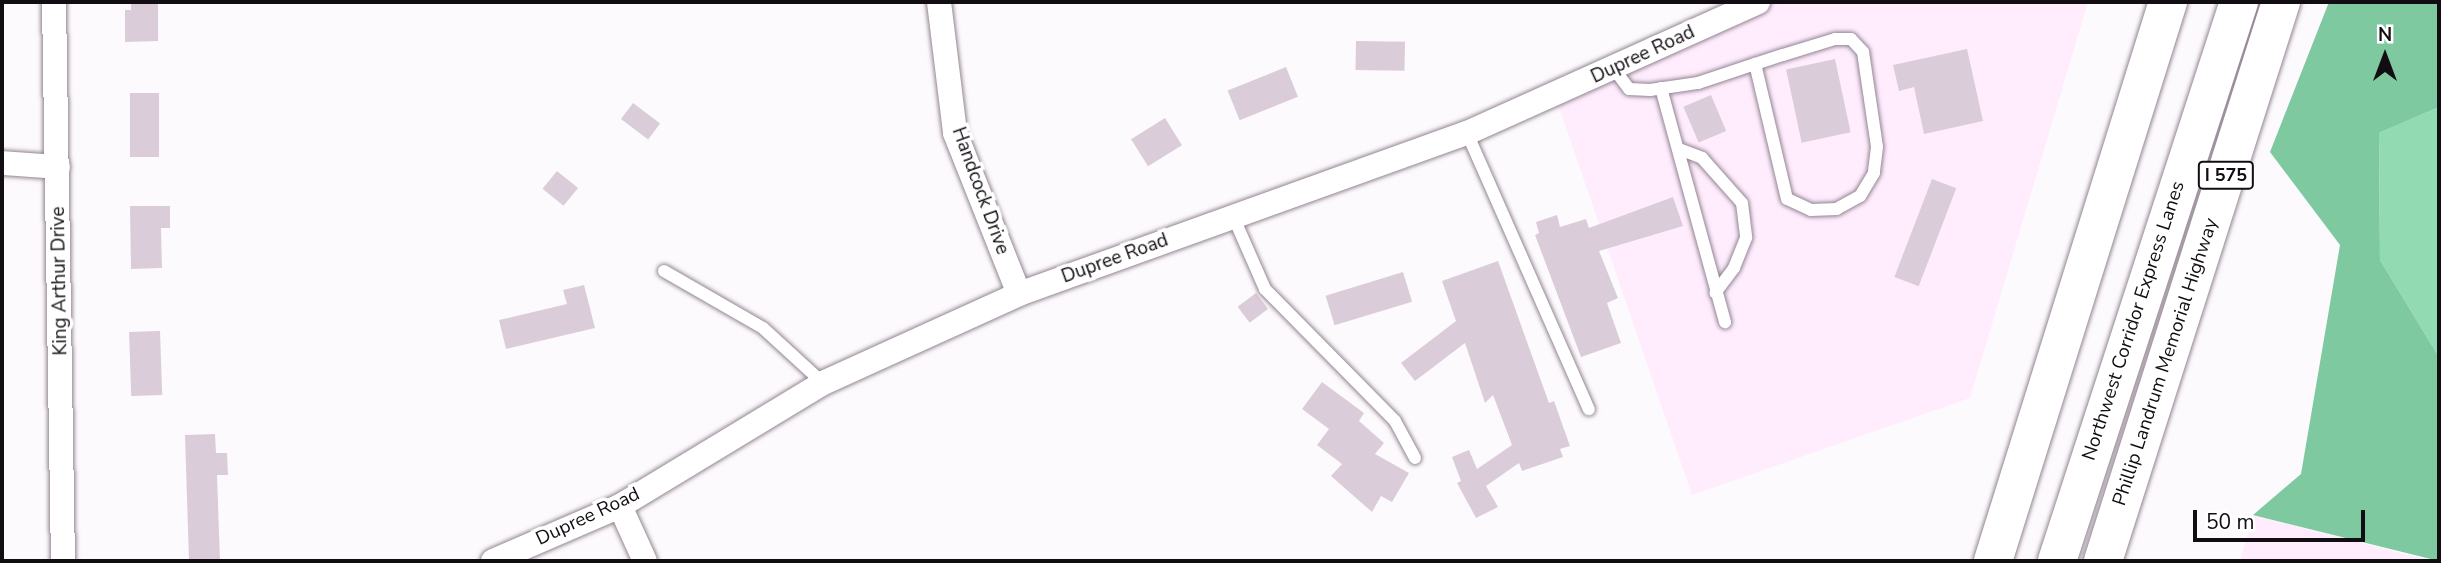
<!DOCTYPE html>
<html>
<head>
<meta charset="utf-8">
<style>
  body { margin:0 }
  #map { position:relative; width:2441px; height:563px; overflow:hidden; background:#fdfafd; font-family:"Nunito Sans",sans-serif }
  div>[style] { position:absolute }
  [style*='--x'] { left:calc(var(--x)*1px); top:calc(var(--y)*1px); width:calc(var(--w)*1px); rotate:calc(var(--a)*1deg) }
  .built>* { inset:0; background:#ffedfe }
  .green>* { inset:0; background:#92dab1 }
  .forest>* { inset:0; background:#7ec99f }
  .building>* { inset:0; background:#dbccda; transform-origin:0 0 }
  .roads { filter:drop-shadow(0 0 2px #938592) drop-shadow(0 0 2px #938592) }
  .service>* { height:12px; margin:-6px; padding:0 6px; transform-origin:6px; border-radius:6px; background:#fff }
  .minor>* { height:24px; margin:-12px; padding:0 12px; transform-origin:12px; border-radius:12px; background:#fff }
  .motorway>* { height:38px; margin:-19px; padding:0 19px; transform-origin:19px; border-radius:19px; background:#fff }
  span { translate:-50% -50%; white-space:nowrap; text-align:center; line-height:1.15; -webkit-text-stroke:7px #fff; paint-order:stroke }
  .shield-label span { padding:2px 5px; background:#fff; border:2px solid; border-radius:5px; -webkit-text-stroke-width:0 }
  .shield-label { font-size:18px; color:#120d12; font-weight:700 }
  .street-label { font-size:19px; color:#120d12 }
  .frame { position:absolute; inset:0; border:4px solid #120d12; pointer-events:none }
  .north { position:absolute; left:2350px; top:21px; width:70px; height:70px; -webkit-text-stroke:5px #fff; paint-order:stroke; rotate:0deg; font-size:19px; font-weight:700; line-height:28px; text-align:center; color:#120d12 }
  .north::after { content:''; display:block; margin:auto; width:24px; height:32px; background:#120d12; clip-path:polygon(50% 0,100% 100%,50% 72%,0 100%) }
  .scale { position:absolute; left:2193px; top:510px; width:172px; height:32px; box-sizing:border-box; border:4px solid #120d12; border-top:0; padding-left:9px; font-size:21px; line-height:24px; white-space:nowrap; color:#120d12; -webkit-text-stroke:5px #fff; paint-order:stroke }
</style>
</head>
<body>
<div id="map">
  <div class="built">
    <div style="clip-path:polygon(1752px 2px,2088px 2px,1970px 398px,1692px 495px,1550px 81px)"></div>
    <div style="clip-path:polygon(2253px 515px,2432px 561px,2240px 561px)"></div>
  </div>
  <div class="green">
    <div style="clip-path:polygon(2439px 107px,2439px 357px,2380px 260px,2379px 133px)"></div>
  </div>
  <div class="forest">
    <div style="clip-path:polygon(2329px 2px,2439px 2px,2439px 107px,2379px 133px,2380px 260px,2439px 357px,2439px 561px,2253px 515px,2301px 474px,2340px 245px,2270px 152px)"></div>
  </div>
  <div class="building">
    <div style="clip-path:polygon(131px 2px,158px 2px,158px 41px,125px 42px,125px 10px,131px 10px)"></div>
    <div style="left:1356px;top:41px;width:49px;height:29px;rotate:1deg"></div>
    <div style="clip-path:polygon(1967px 49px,1983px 121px,1924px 134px,1914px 87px,1899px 91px,1893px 65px)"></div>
    <div style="left:1835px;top:59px;width:75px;height:50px;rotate:78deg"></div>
    <div style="left:1286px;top:67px;width:32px;height:63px;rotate:68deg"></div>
    <div style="left:130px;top:93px;width:29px;height:64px"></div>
    <div style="left:1711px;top:95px;width:39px;height:30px;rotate:67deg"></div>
    <div style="left:633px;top:103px;width:34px;height:20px;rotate:37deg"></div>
    <div style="left:1165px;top:118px;width:32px;height:40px;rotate:58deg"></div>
    <div style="left:557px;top:171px;width:27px;height:23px;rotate:39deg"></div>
    <div style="left:1932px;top:179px;width:26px;height:105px;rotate:21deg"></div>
    <div style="clip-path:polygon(1673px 197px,1683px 226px,1599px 251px,1618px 298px,1607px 303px,1621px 343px,1581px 357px,1535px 235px,1539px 233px,1536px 222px,1557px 215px,1560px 227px,1586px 219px,1589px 228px)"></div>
    <div style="clip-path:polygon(130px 206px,170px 206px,170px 228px,161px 228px,162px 268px,131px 269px)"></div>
    <div style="clip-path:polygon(1498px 261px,1549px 403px,1554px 401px,1570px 446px,1560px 449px,1563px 457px,1522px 471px,1519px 463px,1486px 486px,1498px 507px,1476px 518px,1457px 483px,1461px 481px,1452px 457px,1469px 450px,1477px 469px,1512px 445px,1493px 395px,1485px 403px,1465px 343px,1415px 381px,1401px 363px,1456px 321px,1442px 281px)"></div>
    <div style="left:1403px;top:272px;width:31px;height:81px;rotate:73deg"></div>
    <div style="clip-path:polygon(584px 285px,595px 328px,506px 349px,499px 320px,567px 304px,563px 290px)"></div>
    <div style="left:1256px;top:293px;width:20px;height:23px;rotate:53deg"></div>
    <div style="left:160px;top:331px;width:64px;height:31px;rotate:88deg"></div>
    <div style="clip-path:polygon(1322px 382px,1364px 413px,1359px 421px,1384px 443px,1375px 454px,1409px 473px,1392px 502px,1381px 496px,1372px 512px,1331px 476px,1342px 464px,1317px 445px,1329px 429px,1302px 409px)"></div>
    <div style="clip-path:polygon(215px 434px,216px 453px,227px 453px,228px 475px,217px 475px,220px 561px,189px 561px,185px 435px)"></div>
  </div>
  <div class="roads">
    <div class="service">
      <div style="--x:1614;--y:69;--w:25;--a:53"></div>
      <div style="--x:1629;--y:89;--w:21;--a:3"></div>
      <div style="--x:1650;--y:90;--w:49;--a:-8.3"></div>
      <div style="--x:1698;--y:83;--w:60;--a:-18.4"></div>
      <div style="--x:1755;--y:64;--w:29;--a:-18"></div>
      <div style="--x:1783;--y:55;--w:54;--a:-17.1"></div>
      <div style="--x:1835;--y:39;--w:16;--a:0"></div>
      <div style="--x:1851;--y:39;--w:18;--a:47"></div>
      <div style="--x:1863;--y:52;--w:96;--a:81.6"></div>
      <div style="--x:1877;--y:147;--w:26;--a:97"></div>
      <div style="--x:1874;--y:173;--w:27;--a:121"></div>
      <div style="--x:1860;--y:196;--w:26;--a:151"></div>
      <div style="--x:1837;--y:209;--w:26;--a:178"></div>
      <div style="--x:1811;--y:210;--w:26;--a:-155"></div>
      <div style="--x:1787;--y:199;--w:139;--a:-103.3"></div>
      <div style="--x:1661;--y:88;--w:243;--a:74.7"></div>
      <div style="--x:1467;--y:133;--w:302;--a:66.2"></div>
      <div style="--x:1679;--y:149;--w:25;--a:21"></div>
      <div style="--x:1702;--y:158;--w:60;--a:48.4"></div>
      <div style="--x:1742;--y:203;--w:35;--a:83"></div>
      <div style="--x:1746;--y:238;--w:32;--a:112"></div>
      <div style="--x:1734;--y:268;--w:31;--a:127"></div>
      <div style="--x:1233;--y:216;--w:80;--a:66.3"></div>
      <div style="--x:1265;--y:289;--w:185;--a:45.4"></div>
      <div style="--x:1395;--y:421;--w:42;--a:61.6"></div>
      <div style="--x:664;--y:271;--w:114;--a:29.9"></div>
      <div style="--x:763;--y:328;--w:81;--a:42.5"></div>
    </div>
    <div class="minor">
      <div style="--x:54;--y:2;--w:559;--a:89.08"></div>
      <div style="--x:939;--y:2;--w:132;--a:83"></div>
      <div style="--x:955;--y:133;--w:173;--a:68.3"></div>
      <div style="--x:2;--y:163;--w:56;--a:4.1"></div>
      <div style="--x:620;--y:506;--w:60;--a:65.6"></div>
      <div style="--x:493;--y:561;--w:138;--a:-23.4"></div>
      <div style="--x:620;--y:506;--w:237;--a:-31.2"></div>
      <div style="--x:823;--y:383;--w:215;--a:-24.4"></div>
      <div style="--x:1019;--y:294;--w:476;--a:-19.8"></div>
      <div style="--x:1467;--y:133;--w:319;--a:-24.2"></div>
    </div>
    <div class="motorway">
      <div style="--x:1993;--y:561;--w:586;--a:-72.62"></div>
      <div style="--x:2057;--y:561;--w:588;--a:-71.97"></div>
      <div style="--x:2103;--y:561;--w:587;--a:-72.34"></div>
    </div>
  </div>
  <div class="shield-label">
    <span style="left:2226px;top:175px">I 575</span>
  </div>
  <div class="street-label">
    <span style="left:1643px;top:55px;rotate:-25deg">Dupree Road</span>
    <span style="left:980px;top:191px;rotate:70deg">Handcock Drive</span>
    <span style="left:1115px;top:259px;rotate:-20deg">Dupree Road</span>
    <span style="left:60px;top:281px;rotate:-91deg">King Arthur Drive</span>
    <span style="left:2134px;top:321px;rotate:-72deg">Northwest Corridor Express Lanes</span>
    <span style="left:2166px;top:362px;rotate:-72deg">Phillip Landrum Memorial Highway</span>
    <span style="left:588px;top:517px;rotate:-25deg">Dupree Road</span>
  </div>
  <div class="frame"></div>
  <div class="north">N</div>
  <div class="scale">50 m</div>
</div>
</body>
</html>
